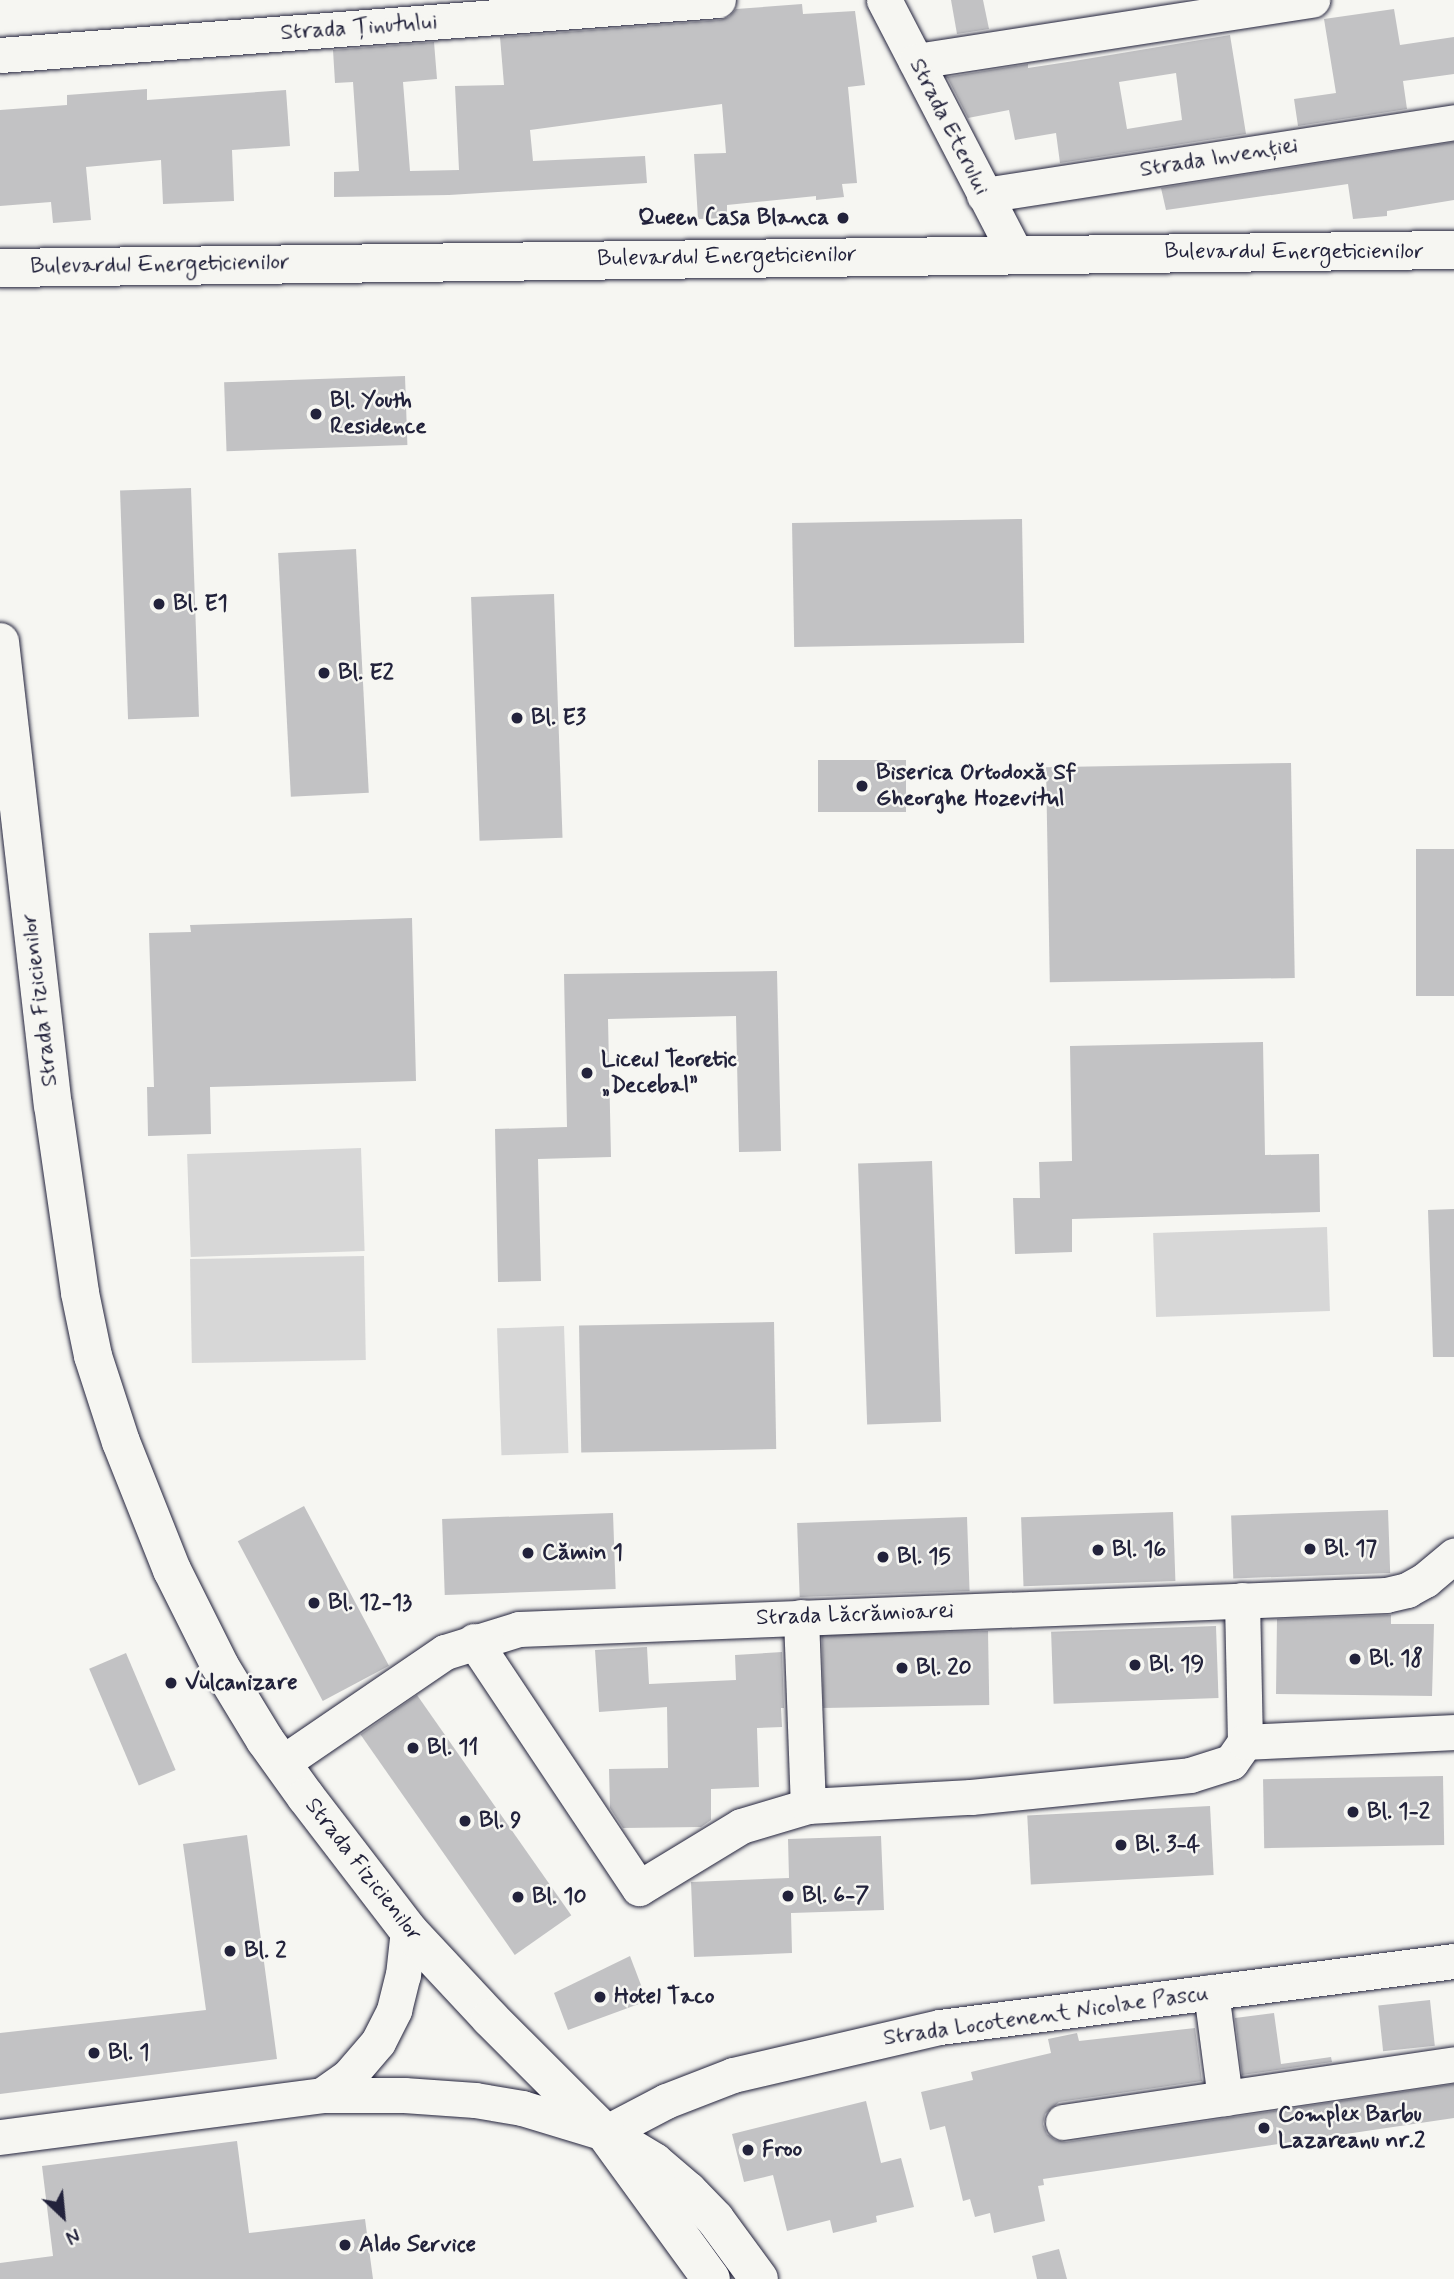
<!DOCTYPE html>
<html>
<head>
<meta charset="utf-8">
<style>
  body { margin:0 }
  #map { position:relative; width:1454px; height:2279px; overflow:hidden; background:#f6f6f2; font-family:Mynerve,sans-serif }
  div>[style] { position:absolute }
  [style*='--x'] { left:calc(var(--x)*1px); top:calc(var(--y)*1px); width:calc(var(--w)*1px); rotate:calc(var(--a)*1deg) }
  .green>* { inset:0; background:#d7d7d7; transform-origin:0 0 }
  .building>* { inset:0; background:#c2c2c4; transform-origin:0 0 }
  .roads { filter:drop-shadow(0 0 2px #22223b) drop-shadow(0 0 2px #22223b) }
  .street>* { height:35px; margin:-17.5px; padding:0 17.5px; transform-origin:17.5px; border-radius:17.5px; background:#f6f6f2 }
  .secondary>* { height:38px; margin:-19px; padding:0 19px; transform-origin:19px; border-radius:19px; background:#f6f6f2 }
  .dots>* { width:19px; height:19px; translate:-50% -50%; box-sizing:border-box; border:4px solid #f6f6f2; border-radius:50% }
  span { translate:-50% -50%; white-space:nowrap; text-align:center; line-height:1.15; -webkit-text-stroke:5px #f6f6f2; paint-order:stroke }
  .street-label { font-size:23px; color:#22223b }
  .poi-label { font-size:23px; color:#22223b; font-weight:700 }
  .right { translate:-100% -50%; text-align:right }
  .left { translate:0 -50%; text-align:left }
  .north { position:absolute; left:28px; top:2181px; width:70px; height:70px; -webkit-text-stroke:5px #f6f6f2; paint-order:stroke; rotate:154deg; font-size:19px; font-weight:700; line-height:28px; text-align:center; color:#22223b }
  .north::after { content:''; display:block; margin:auto; width:24px; height:32px; background:#22223b; clip-path:polygon(50% 0,100% 100%,50% 72%,0 100%) }
</style>
</head>
<body>
<div id="map">
  <div class="green">
    <div style="left:361px;top:1148px;width:103px;height:174px;rotate:88deg"></div>
    <div style="left:1327px;top:1227px;width:84px;height:174px;rotate:88deg"></div>
    <div style="left:364px;top:1256px;width:104px;height:174px;rotate:89deg"></div>
    <div style="left:564px;top:1326px;width:127px;height:67px;rotate:88deg"></div>
  </div>
  <div class="building">
    <div style="clip-path:polygon(951px 0,983px 0,989px 29px,957px 34px)"></div>
    <div style="clip-path:polygon(802px 4px,803px 14px,855px 11px,865px 85px,848px 87px,857px 183px,842px 184px,844px 197px,816px 200px,816px 196px,727px 205px,727px 218px,698px 219px,694px 154px,726px 153px,722px 104px,530px 130px,533px 161px,645px 156px,647px 183px,449px 195px,334px 197px,334px 172px,359px 171px,353px 82px,335px 83px,333px 50px,434px 42px,437px 79px,403px 82px,410px 171px,459px 170px,455px 86px,504px 85px,500px 37px,720px 20px,729px 17px,736px 9px)"></div>
    <div style="clip-path:polygon(1394px 9px,1400px 45px,1454px 37px,1454px 74px,1403px 81px,1407px 109px,1298px 126px,1294px 99px,1336px 93px,1324px 19px)"></div>
    <div style="clip-path:polygon(evenodd,1230px 35px,1246px 134px,1060px 163px,1056px 133px,1015px 140px,1009px 110px,968px 118px,947px 77px,1028px 64px,1028px 68px,1074px 61px,1230px 35px,1176px 73px,1182px 120px,1127px 129px,1119px 82px,1176px 73px)"></div>
    <div style="clip-path:polygon(147px 89px,147px 100px,286px 90px,290px 146px,232px 150px,234px 201px,163px 204px,161px 160px,86px 167px,91px 220px,53px 223px,51px 202px,0 206px,0 110px,67px 105px,67px 95px)"></div>
    <div style="clip-path:polygon(1454px 142px,1454px 200px,1387px 211px,1387px 216px,1353px 219px,1348px 184px,1166px 210px,1161px 188px)"></div>
    <div style="left:405px;top:376px;width:69px;height:181px;rotate:88deg"></div>
    <div style="left:191px;top:488px;width:229px;height:71px;rotate:88deg"></div>
    <div style="left:1022px;top:519px;width:124px;height:230px;rotate:89deg"></div>
    <div style="left:356px;top:549px;width:244px;height:78px;rotate:87deg"></div>
    <div style="left:554px;top:594px;width:244px;height:83px;rotate:88deg"></div>
    <div style="left:818px;top:760px;width:88px;height:52px"></div>
    <div style="left:1291px;top:763px;width:215px;height:245px;rotate:89deg"></div>
    <div style="left:1416px;top:849px;width:38px;height:147px"></div>
    <div style="clip-path:polygon(412px 918px,416px 1081px,210px 1087px,211px 1134px,148px 1136px,147px 1087px,154px 1087px,149px 933px,191px 932px,190px 925px)"></div>
    <div style="clip-path:polygon(777px 971px,781px 1151px,739px 1152px,736px 1016px,608px 1019px,611px 1157px,538px 1159px,541px 1281px,498px 1282px,495px 1129px,567px 1127px,564px 974px)"></div>
    <div style="clip-path:polygon(1263px 1042px,1265px 1155px,1319px 1154px,1320px 1212px,1072px 1219px,1072px 1252px,1015px 1254px,1013px 1198px,1040px 1198px,1039px 1162px,1072px 1161px,1070px 1046px)"></div>
    <div style="left:932px;top:1161px;width:261px;height:74px;rotate:88deg"></div>
    <div style="clip-path:polygon(1454px 1209px,1454px 1357px,1433px 1357px,1428px 1210px)"></div>
    <div style="left:774px;top:1322px;width:127px;height:195px;rotate:89deg"></div>
    <div style="left:304px;top:1506px;width:181px;height:75px;rotate:62deg"></div>
    <div style="left:1388px;top:1510px;width:63px;height:157px;rotate:88deg"></div>
    <div style="left:1173px;top:1512px;width:69px;height:152px;rotate:88deg"></div>
    <div style="left:613px;top:1513px;width:76px;height:171px;rotate:88deg"></div>
    <div style="left:967px;top:1517px;width:74px;height:170px;rotate:88deg"></div>
    <div style="clip-path:polygon(1391px 1615px,1391px 1624px,1434px 1624px,1432px 1696px,1276px 1694px,1277px 1619px)"></div>
    <div style="left:1216px;top:1626px;width:72px;height:165px;rotate:88deg"></div>
    <div style="left:988px;top:1631px;width:74px;height:166px;rotate:89deg"></div>
    <div style="clip-path:polygon(647px 1647px,649px 1684px,736px 1680px,735px 1655px,782px 1652px,784px 1708px,781px 1708px,782px 1727px,757px 1728px,759px 1787px,711px 1789px,711px 1820px,701px 1827px,623px 1828px,610px 1808px,609px 1769px,668px 1768px,667px 1707px,599px 1712px,595px 1650px)"></div>
    <div style="left:126px;top:1653px;width:127px;height:40px;rotate:67deg"></div>
    <div style="left:417px;top:1695px;width:269px;height:69px;rotate:55deg"></div>
    <div style="left:1443px;top:1776px;width:69px;height:180px;rotate:89deg"></div>
    <div style="left:1210px;top:1806px;width:69px;height:183px;rotate:87deg"></div>
    <div style="clip-path:polygon(247px 1835px,277px 2059px,0 2094px,0 2033px,206px 2010px,183px 1844px)"></div>
    <div style="clip-path:polygon(881px 1836px,884px 1910px,791px 1913px,792px 1953px,694px 1957px,691px 1882px,789px 1878px,788px 1839px)"></div>
    <div style="clip-path:polygon(630px 1956px,647px 2001px,568px 2030px,554px 1993px)"></div>
    <div style="left:1430px;top:2000px;width:46px;height:52px;rotate:84deg"></div>
    <div style="clip-path:polygon(1274px 2013px,1281px 2064px,1331px 2057px,1332px 2062px,1242px 2075px,1235px 2018px)"></div>
    <div style="clip-path:polygon(1195px 2028px,1202px 2081px,1059px 2102px,1045px 2114px,1043px 2124px,1047px 2134px,1055px 2140px,1066px 2142px,1454px 2084px,1454px 2118px,1043px 2179px,1044px 2185px,1038px 2186px,1045px 2221px,994px 2233px,990px 2213px,975px 2217px,970px 2199px,963px 2201px,945px 2126px,930px 2130px,921px 2092px,973px 2080px,971px 2072px,1051px 2053px,1048px 2039px,1077px 2033px,1079px 2041px)"></div>
    <div style="clip-path:polygon(866px 2101px,881px 2163px,901px 2158px,914px 2207px,876px 2216px,877px 2222px,833px 2233px,830px 2220px,787px 2231px,773px 2175px,744px 2182px,732px 2134px)"></div>
    <div style="clip-path:polygon(237px 2141px,249px 2233px,365px 2219px,373px 2279px,0 2279px,0 2263px,53px 2256px,42px 2166px)"></div>
    <div style="clip-path:polygon(1059px 2249px,1067px 2279px,1037px 2279px,1032px 2256px)"></div>
  </div>
  <div class="roads">
    <div class="street">
      <div style="--x:884;--y:0;--w:285;--a:62.6"></div>
      <div style="--x:0;--y:55;--w:720;--a:-4.38"></div>
      <div style="--x:916;--y:61;--w:401;--a:-8.8"></div>
      <div style="--x:984;--y:195;--w:476;--a:-8.8"></div>
      <div style="--x:1242;--y:1600;--w:142;--a:88.8"></div>
      <div style="--x:801;--y:1617;--w:189;--a:87.9"></div>
      <div style="--x:474;--y:1641;--w:297;--a:56.3"></div>
      <div style="--x:639;--y:1888;--w:119;--a:-31.3"></div>
      <div style="--x:741;--y:1826;--w:70;--a:-16.6"></div>
      <div style="--x:808;--y:1806;--w:163;--a:-3.2"></div>
      <div style="--x:971;--y:1797;--w:220;--a:-5.7"></div>
      <div style="--x:1190;--y:1775;--w:43;--a:-17.6"></div>
      <div style="--x:1231;--y:1762;--w:24;--a:-55"></div>
      <div style="--x:1245;--y:1742;--w:209;--a:-2.7"></div>
      <div style="--x:282;--y:1763;--w:197;--a:-34.3"></div>
      <div style="--x:445;--y:1652;--w:77;--a:-17.3"></div>
      <div style="--x:519;--y:1629;--w:868;--a:-2.25"></div>
      <div style="--x:1386;--y:1595;--w:22;--a:-13"></div>
      <div style="--x:1407;--y:1590;--w:21;--a:-29"></div>
      <div style="--x:1425;--y:1580;--w:38;--a:-40"></div>
      <div style="--x:1211;--y:1992;--w:107;--a:82.5"></div>
      <div style="--x:322;--y:2095;--w:32;--a:-35"></div>
      <div style="--x:348;--y:2077;--w:46;--a:-49.4"></div>
      <div style="--x:378;--y:2042;--w:36;--a:-63"></div>
      <div style="--x:394;--y:2010;--w:36;--a:-76"></div>
      <div style="--x:403;--y:1975;--w:45;--a:-83.7"></div>
      <div style="--x:1063;--y:2122;--w:395;--a:-8.4"></div>
      <div style="--x:0;--y:2137;--w:325;--a:-7.4"></div>
      <div style="--x:322;--y:2095;--w:82;--a:0"></div>
      <div style="--x:404;--y:2095;--w:71;--a:4"></div>
      <div style="--x:475;--y:2100;--w:48;--a:9.7"></div>
      <div style="--x:522;--y:2108;--w:87;--a:16.8"></div>
      <div style="--x:605;--y:2133;--w:69;--a:-27.7"></div>
      <div style="--x:666;--y:2101;--w:72;--a:-21.2"></div>
      <div style="--x:733;--y:2075;--w:212;--a:-13.1"></div>
      <div style="--x:940;--y:2027;--w:518;--a:-7.32"></div>
    </div>
    <div class="secondary">
      <div style="--x:0;--y:268;--w:1454;--a:-0.71"></div>
      <div style="--x:0;--y:642;--w:466;--a:83.5"></div>
      <div style="--x:53;--y:1105;--w:190;--a:81.8"></div>
      <div style="--x:80;--y:1293;--w:64;--a:78.3"></div>
      <div style="--x:93;--y:1356;--w:90;--a:72"></div>
      <div style="--x:121;--y:1442;--w:138;--a:68.3"></div>
      <div style="--x:172;--y:1570;--w:107;--a:63.4"></div>
      <div style="--x:220;--y:1666;--w:87;--a:58.7"></div>
      <div style="--x:265;--y:1740;--w:70;--a:54.3"></div>
      <div style="--x:306;--y:1797;--w:168;--a:52.5"></div>
      <div style="--x:408;--y:1930;--w:120;--a:47"></div>
      <div style="--x:490;--y:2018;--w:163;--a:45"></div>
      <div style="--x:605;--y:2133;--w:180;--a:54"></div>
      <div style="--x:626;--y:2145;--w:33;--a:31"></div>
      <div style="--x:654;--y:2162;--w:45;--a:40.5"></div>
      <div style="--x:688;--y:2191;--w:39;--a:46"></div>
      <div style="--x:715;--y:2219;--w:74;--a:53.7"></div>
    </div>
  </div>
  <div class="dots">
    <div style="left:843px;top:218px;background:#22223b"></div>
    <div style="left:316px;top:414px;background:#22223b"></div>
    <div style="left:159px;top:604px;background:#22223b"></div>
    <div style="left:324px;top:673px;background:#22223b"></div>
    <div style="left:517px;top:718px;background:#22223b"></div>
    <div style="left:862px;top:786px;background:#22223b"></div>
    <div style="left:587px;top:1073px;background:#22223b"></div>
    <div style="left:1310px;top:1549px;background:#22223b"></div>
    <div style="left:1098px;top:1550px;background:#22223b"></div>
    <div style="left:528px;top:1553px;background:#22223b"></div>
    <div style="left:883px;top:1557px;background:#22223b"></div>
    <div style="left:314px;top:1603px;background:#22223b"></div>
    <div style="left:1355px;top:1659px;background:#22223b"></div>
    <div style="left:1135px;top:1665px;background:#22223b"></div>
    <div style="left:902px;top:1668px;background:#22223b"></div>
    <div style="left:171px;top:1683px;background:#22223b"></div>
    <div style="left:413px;top:1748px;background:#22223b"></div>
    <div style="left:1353px;top:1812px;background:#22223b"></div>
    <div style="left:465px;top:1821px;background:#22223b"></div>
    <div style="left:1121px;top:1845px;background:#22223b"></div>
    <div style="left:788px;top:1896px;background:#22223b"></div>
    <div style="left:518px;top:1897px;background:#22223b"></div>
    <div style="left:230px;top:1951px;background:#22223b"></div>
    <div style="left:600px;top:1997px;background:#22223b"></div>
    <div style="left:94px;top:2053px;background:#22223b"></div>
    <div style="left:1264px;top:2128px;background:#22223b"></div>
    <div style="left:748px;top:2150px;background:#22223b"></div>
    <div style="left:345px;top:2245px;background:#22223b"></div>
  </div>
  <div class="street-label">
    <span style="left:359px;top:28px;rotate:-4deg">Strada Ținutului</span>
    <span style="left:949px;top:127px;rotate:63deg">Strada Eterului</span>
    <span style="left:1219px;top:158px;rotate:-9deg">Strada Invenției</span>
    <span style="left:1294px;top:252px">Bulevardul Energeticienilor</span>
    <span style="left:727px;top:257px;rotate:-1deg">Bulevardul Energeticienilor</span>
    <span style="left:160px;top:265px;rotate:-1deg">Bulevardul Energeticienilor</span>
    <span style="left:40px;top:1000px;rotate:-97deg">Strada Fizicienilor</span>
    <span style="left:855px;top:1615px;rotate:-2deg">Strada Lăcrămioarei</span>
    <span style="left:363px;top:1870px;rotate:52deg">Strada Fizicienilor</span>
    <span style="left:1046px;top:2016px;rotate:-8deg">Strada Locotenent Nicolae Pascu</span>
  </div>
  <div class="poi-label">
    <span class="right" style="left:829px;top:218px">Queen Casa Blanca</span>
    <span class="left" style="left:330px;top:414px">Bl. Youth<br>Residence</span>
    <span class="left" style="left:173px;top:604px">Bl. E1</span>
    <span class="left" style="left:338px;top:673px">Bl. E2</span>
    <span class="left" style="left:531px;top:718px">Bl. E3</span>
    <span class="left" style="left:876px;top:786px">Biserica Ortodoxă Sf<br>Gheorghe Hozevitul</span>
    <span class="left" style="left:601px;top:1073px">Liceul Teoretic<br>„Decebal”</span>
    <span class="left" style="left:1324px;top:1549px">Bl. 17</span>
    <span class="left" style="left:1112px;top:1550px">Bl. 16</span>
    <span class="left" style="left:542px;top:1553px">Cămin 1</span>
    <span class="left" style="left:897px;top:1557px">Bl. 15</span>
    <span class="left" style="left:328px;top:1603px">Bl. 12-13</span>
    <span class="left" style="left:1369px;top:1659px">Bl. 18</span>
    <span class="left" style="left:1149px;top:1665px">Bl. 19</span>
    <span class="left" style="left:916px;top:1668px">Bl. 20</span>
    <span class="left" style="left:185px;top:1683px">Vulcanizare</span>
    <span class="left" style="left:427px;top:1748px">Bl. 11</span>
    <span class="left" style="left:1367px;top:1812px">Bl. 1-2</span>
    <span class="left" style="left:479px;top:1821px">Bl. 9</span>
    <span class="left" style="left:1135px;top:1845px">Bl. 3-4</span>
    <span class="left" style="left:802px;top:1896px">Bl. 6-7</span>
    <span class="left" style="left:532px;top:1897px">Bl. 10</span>
    <span class="left" style="left:244px;top:1951px">Bl. 2</span>
    <span class="left" style="left:614px;top:1997px">Hotel Taco</span>
    <span class="left" style="left:108px;top:2053px">Bl. 1</span>
    <span class="left" style="left:1278px;top:2128px">Complex Barbu<br>Lazareanu nr.2</span>
    <span class="left" style="left:762px;top:2150px">Froo</span>
    <span class="left" style="left:359px;top:2245px">Aldo Service</span>
  </div>
  <div class="north">N</div>
</div>
</body>
</html>
